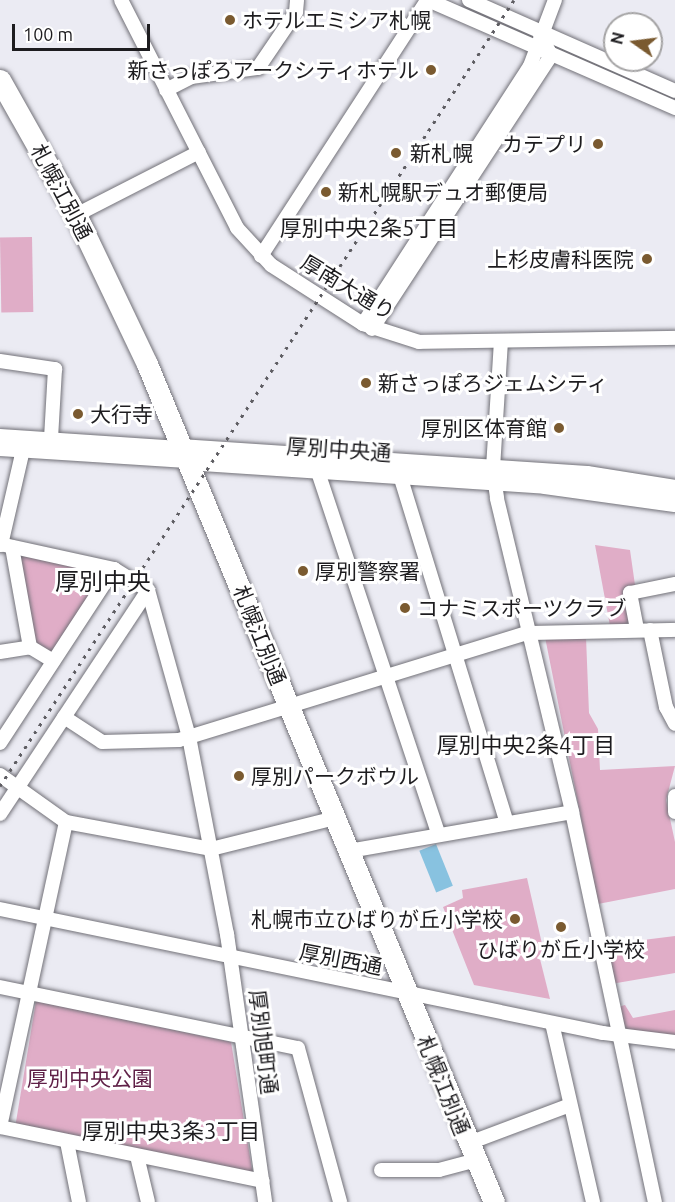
<!DOCTYPE html>
<html>
<head>
<meta charset="utf-8">
<style>
  body { margin:0 }
  #map { position:relative; width:675px; height:1202px; overflow:hidden; background:#ebebf3; font-family:Ubuntu,"Noto Sans JP",sans-serif }
  div>[style] { position:absolute }
  [style*='--x'] { left:calc(var(--x)*1px); top:calc(var(--y)*1px); width:calc(var(--w)*1px); rotate:calc(var(--a)*1deg) }
  .green>* { inset:0; background:#e0adc7; transform-origin:0 0 }
  .water>* { inset:0; background:#88c2e0; transform-origin:0 0 }
  .roads { filter:drop-shadow(0 0 2px #727178) drop-shadow(0 0 2px #727178) }
  .minor>* { height:14px; margin:-7px; padding:0 7px; transform-origin:7px; border-radius:7px; background:#fff }
  .major>* { height:18px; margin:-9px; padding:0 9px; transform-origin:9px; border-radius:9px; background:#fff }
  .highway>* { height:21px; margin:-10.5px; padding:0 10.5px; transform-origin:10.5px; border-radius:10.5px; background:#fff }
  .rail>* { height:3px; margin-top:-1.5px; transform-origin:0; background:repeating-linear-gradient(90deg,#5e5d62 0 3px,transparent 0 9px) }
  .dots>* { width:16px; height:16px; translate:-50% -50%; box-sizing:border-box; border:3px solid #fff; border-radius:50% }
  span { translate:-50% -50%; white-space:nowrap; text-align:center; line-height:1.15; -webkit-text-stroke:6px #fff; paint-order:stroke }
  .poi-label { font-size:21px; color:#1d1c1f }
  .left { translate:0 -50%; text-align:left }
  .right { translate:-100% -50%; text-align:right }
  .street-label { font-size:21px; color:#1d1c1f }
  .park-label { font-size:21px; color:#602047 }
  .neighbourhood-label { font-size:22px; color:#1d1c1f }
  .quarter-label { font-size:24px; color:#1d1c1f }
  .north { position:absolute; left:603px; top:12px; width:60px; height:60px; box-sizing:border-box; background:#fff; border:2px solid #a5a4a5; border-radius:50%; rotate:284deg; font-size:16px; font-weight:700; line-height:24px; text-align:center; color:#1d1c1f }
  .north::after { content:''; display:block; margin:auto; width:21px; height:27px; background:#7a5a30; clip-path:polygon(50% 0,100% 100%,50% 72%,0 100%) }
  .scale { position:absolute; left:12px; top:24px; width:138px; height:27px; box-sizing:border-box; border:3px solid #1d1c1f; border-top:0; padding-left:8px; font-size:18px; line-height:21px; white-space:nowrap; color:#1d1c1f; -webkit-text-stroke:4px #fff; paint-order:stroke }
</style>
</head>
<body>
<div id="map">
  <div class="green">
    <div style="left:32px;top:237px;width:75px;height:32px;rotate:89deg"></div>
    <div style="clip-path:polygon(595px 545px,630px 550px,635px 585px,627px 595px,634px 626px,610px 626px)"></div>
    <div style="clip-path:polygon(15px 554px,106px 573px,52px 656px,34px 645px)"></div>
    <div style="clip-path:polygon(545px 637px,586px 637px,589px 713px,598px 729px,600px 770px,675px 766px,666px 800px,675px 842px,675px 889px,598px 904px)"></div>
    <div style="clip-path:polygon(527px 878px,545px 957px,540px 959px,550px 999px,474px 985px,443px 907px,463px 898px,462px 890px)"></div>
    <div style="clip-path:polygon(675px 936px,675px 973px,611px 984px,603px 945px)"></div>
    <div style="clip-path:polygon(36px 1001px,231px 1042px,253px 1175px,15px 1128px)"></div>
    <div style="clip-path:polygon(625px 1005px,633px 1018px,675px 1010px,675px 1037px,628px 1031px,614px 1008px)"></div>
  </div>
  <div class="water">
    <div style="left:436px;top:844px;width:45px;height:18px;rotate:68deg"></div>
  </div>
  <div class="roads">
    <div class="minor">
      <div style="--x:121;--y:0;--w:256;--a:63"></div>
      <div style="--x:237;--y:228;--w:50;--a:47.4"></div>
      <div style="--x:271;--y:265;--w:109;--a:32.7"></div>
      <div style="--x:363;--y:324;--w:59;--a:17.8"></div>
      <div style="--x:419;--y:342;--w:256;--a:-0.9"></div>
      <div style="--x:428;--y:0;--w:270;--a:23.6"></div>
      <div style="--x:469;--y:0;--w:225;--a:23.8"></div>
      <div style="--x:166;--y:90;--w:28;--a:-27"></div>
      <div style="--x:191;--y:77;--w:68;--a:-7.7"></div>
      <div style="--x:258;--y:68;--w:68;--a:-55.8"></div>
      <div style="--x:296;--y:12;--w:12;--a:-85"></div>
      <div style="--x:76;--y:215;--w:138;--a:-27.1"></div>
      <div style="--x:261;--y:256;--w:305;--a:-57"></div>
      <div style="--x:363;--y:324;--w:307;--a:-57.1"></div>
      <div style="--x:530;--y:66;--w:71;--a:-69.3"></div>
      <div style="--x:372;--y:329;--w:327;--a:-56.8"></div>
      <div style="--x:551;--y:55;--w:24;--a:-118"></div>
      <div style="--x:501;--y:341;--w:128;--a:93.6"></div>
      <div style="--x:493;--y:469;--w:30;--a:82"></div>
      <div style="--x:497;--y:499;--w:322;--a:76.5"></div>
      <div style="--x:572;--y:812;--w:399;--a:78"></div>
      <div style="--x:0;--y:361;--w:56;--a:8.3"></div>
      <div style="--x:55;--y:369;--w:70;--a:93.3"></div>
      <div style="--x:0;--y:436;--w:180;--a:3.8"></div>
      <div style="--x:0;--y:449;--w:187;--a:3.7"></div>
      <div style="--x:315;--y:463;--w:392;--a:71.6"></div>
      <div style="--x:398;--y:469;--w:370;--a:72.9"></div>
      <div style="--x:0;--y:544;--w:117;--a:12.4"></div>
      <div style="--x:114;--y:569;--w:40;--a:32"></div>
      <div style="--x:148;--y:590;--w:153;--a:74.4"></div>
      <div style="--x:189;--y:737;--w:201;--a:79.1"></div>
      <div style="--x:227;--y:934;--w:271;--a:81.9"></div>
      <div style="--x:1;--y:545;--w:98;--a:-77"></div>
      <div style="--x:12;--y:547;--w:102;--a:79.8"></div>
      <div style="--x:637;--y:629;--w:37;--a:-101"></div>
      <div style="--x:630;--y:593;--w:46;--a:-11.3"></div>
      <div style="--x:650;--y:630;--w:79;--a:78.3"></div>
      <div style="--x:666;--y:707;--w:19;--a:62"></div>
      <div style="--x:0;--y:652;--w:30;--a:-9"></div>
      <div style="--x:30;--y:647;--w:27;--a:31"></div>
      <div style="--x:64;--y:717;--w:45;--a:33.3"></div>
      <div style="--x:102;--y:742;--w:77;--a:-1.5"></div>
      <div style="--x:179;--y:740;--w:363;--a:-17.1"></div>
      <div style="--x:526;--y:633;--w:149;--a:-1.2"></div>
      <div style="--x:0;--y:743;--w:208;--a:-56.8"></div>
      <div style="--x:0;--y:775;--w:81;--a:35.5"></div>
      <div style="--x:66;--y:822;--w:147;--a:10.5"></div>
      <div style="--x:211;--y:849;--w:128;--a:-14"></div>
      <div style="--x:675;--y:796;--w:16;--a:90"></div>
      <div style="--x:0;--y:814;--w:268;--a:-56.5"></div>
      <div style="--x:349;--y:851;--w:226;--a:-9.9"></div>
      <div style="--x:0;--y:909;--w:616;--a:11.62"></div>
      <div style="--x:603;--y:1033;--w:73;--a:7.1"></div>
      <div style="--x:0;--y:987;--w:304;--a:11.6"></div>
      <div style="--x:298;--y:1048;--w:160;--a:74.7"></div>
      <div style="--x:552;--y:1023;--w:184;--a:77.1"></div>
      <div style="--x:0;--y:1127;--w:312;--a:-77.8"></div>
      <div style="--x:0;--y:1127;--w:268;--a:11.6"></div>
      <div style="--x:67;--y:1142;--w:61;--a:78.7"></div>
      <div style="--x:469;--y:1143;--w:108;--a:-20.6"></div>
      <div style="--x:137;--y:1156;--w:47;--a:76.6"></div>
      <div style="--x:381;--y:1170;--w:58;--a:0"></div>
      <div style="--x:439;--y:1170;--w:38;--a:-15"></div>
    </div>
    <div class="major">
      <div style="--x:180;--y:448;--w:408;--a:3.8"></div>
      <div style="--x:587;--y:475;--w:89;--a:9"></div>
      <div style="--x:187;--y:461;--w:359;--a:3.8"></div>
      <div style="--x:545;--y:485;--w:131;--a:7.9"></div>
    </div>
    <div class="highway">
      <div style="--x:0;--y:80;--w:155;--a:60.6"></div>
      <div style="--x:76;--y:215;--w:165;--a:64.5"></div>
      <div style="--x:147;--y:364;--w:907;--a:67.51"></div>
    </div>
  </div>
  <div class="rail">
    <div style="--x:0;--y:786;--w:939;--a:-56.82"></div>
  </div>
  <div class="dots">
    <div style="left:230px;top:20px;background:#7a5a30"></div>
    <div style="left:431px;top:70px;background:#7a5a30"></div>
    <div style="left:598px;top:144px;background:#7a5a30"></div>
    <div style="left:396px;top:153px;background:#7a5a30"></div>
    <div style="left:326px;top:192px;background:#7a5a30"></div>
    <div style="left:647px;top:259px;background:#7a5a30"></div>
    <div style="left:366px;top:383px;background:#7a5a30"></div>
    <div style="left:78px;top:414px;background:#7a5a30"></div>
    <div style="left:559px;top:428px;background:#7a5a30"></div>
    <div style="left:303px;top:571px;background:#7a5a30"></div>
    <div style="left:405px;top:608px;background:#7a5a30"></div>
    <div style="left:239px;top:776px;background:#7a5a30"></div>
    <div style="left:515px;top:919px;background:#7a5a30"></div>
    <div style="left:561px;top:927px;background:#7a5a30"></div>
  </div>
  <div class="poi-label">
    <span class="left" style="left:242px;top:20px">ホテルエミシア札幌</span>
    <span class="right" style="left:419px;top:70px">新さっぽろアークシティホテル</span>
    <span class="right" style="left:586px;top:144px">カテプリ</span>
    <span class="left" style="left:410px;top:153px">新札幌</span>
    <span class="left" style="left:338px;top:192px">新札幌駅デュオ郵便局</span>
    <span class="right" style="left:634px;top:259px">上杉皮膚科医院</span>
    <span class="left" style="left:378px;top:383px">新さっぽろジェムシティ</span>
    <span class="left" style="left:90px;top:414px">大行寺</span>
    <span class="right" style="left:547px;top:428px">厚別区体育館</span>
    <span class="left" style="left:315px;top:571px">厚別警察署</span>
    <span class="left" style="left:417px;top:608px">コナミスポーツクラブ</span>
    <span class="left" style="left:251px;top:776px">厚別パークボウル</span>
    <span class="right" style="left:503px;top:919px">札幌市立ひばりが丘小学校</span>
    <span style="left:561px;top:949px">ひばりが丘小学校</span>
  </div>
  <div class="street-label">
    <span style="left:62px;top:192px;rotate:62deg">札幌江別通</span>
    <span style="left:348px;top:287px;rotate:31deg">厚南大通り</span>
    <span style="left:339px;top:449px;rotate:4deg">厚別中央通</span>
    <span style="left:260px;top:635px;rotate:68deg">札幌江別通</span>
    <span style="left:341px;top:959px;rotate:11deg">厚別西通</span>
    <span style="left:264px;top:1042px;rotate:83deg">厚別旭町通</span>
    <span style="left:444px;top:1085px;rotate:68deg">札幌江別通</span>
  </div>
  <div class="park-label">
    <span style="left:90px;top:1078px">厚別中央公園</span>
  </div>
  <div class="neighbourhood-label">
    <span style="left:369px;top:228px">厚別中央2条5丁目</span>
    <span style="left:526px;top:745px">厚別中央2条4丁目</span>
    <span style="left:171px;top:1131px">厚別中央3条3丁目</span>
  </div>
  <div class="quarter-label">
    <span style="left:103px;top:582px">厚別中央</span>
  </div>
  <div class="north">N</div>
  <div class="scale">100 m</div>
</div>
</body>
</html>
